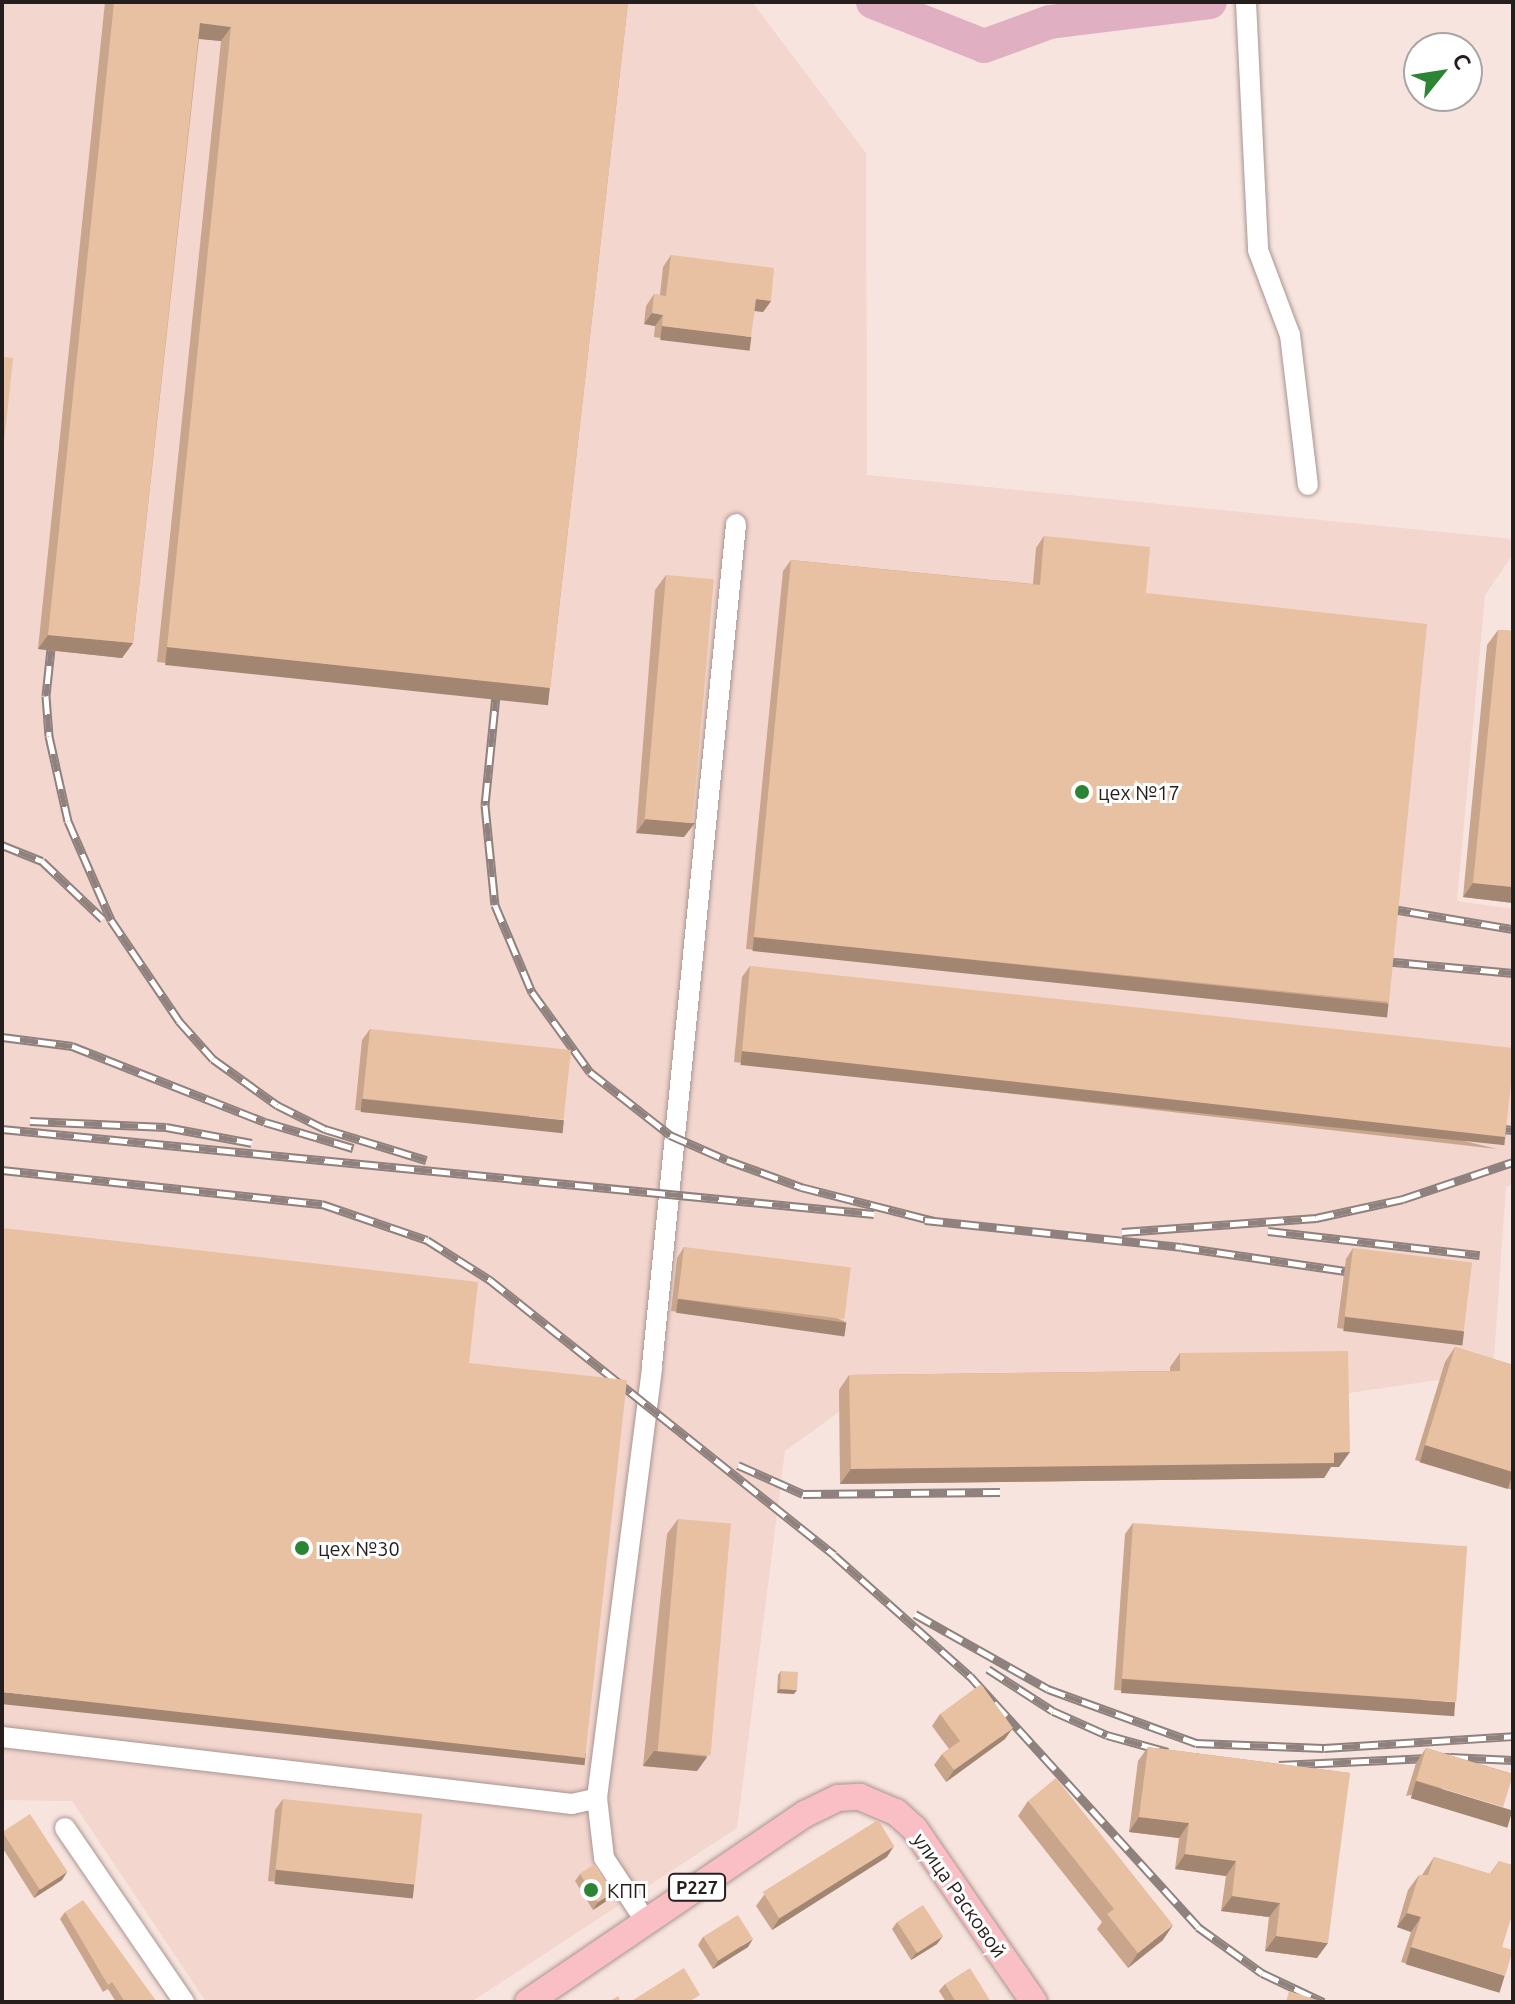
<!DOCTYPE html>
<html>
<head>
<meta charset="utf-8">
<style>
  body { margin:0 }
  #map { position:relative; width:1515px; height:2004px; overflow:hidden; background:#f8e4de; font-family:Ubuntu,sans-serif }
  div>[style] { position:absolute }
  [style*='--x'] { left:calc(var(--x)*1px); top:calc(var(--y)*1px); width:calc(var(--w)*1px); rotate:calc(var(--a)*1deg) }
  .built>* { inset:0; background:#f3d6ce }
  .river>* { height:34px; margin:-17px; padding:0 17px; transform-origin:17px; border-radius:17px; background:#e0afc2 }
  .roads { filter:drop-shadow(0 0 2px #a89590) drop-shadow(0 0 2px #a89590) }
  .minor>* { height:20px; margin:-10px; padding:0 10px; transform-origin:10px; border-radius:10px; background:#fff }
  .major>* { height:26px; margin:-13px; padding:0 13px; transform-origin:13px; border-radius:13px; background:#fabfc4 }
  .rail>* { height:9px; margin-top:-4.5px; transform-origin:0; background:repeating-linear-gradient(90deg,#fff 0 18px,#8f817d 0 36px); box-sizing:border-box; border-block:2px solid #8f817d }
  .wall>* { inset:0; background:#c8a58b }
  .shaded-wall>* { inset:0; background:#a28671; transform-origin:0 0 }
  .building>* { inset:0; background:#e8c0a2; transform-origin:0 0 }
  .dots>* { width:22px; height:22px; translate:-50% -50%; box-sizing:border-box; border:4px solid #fff; border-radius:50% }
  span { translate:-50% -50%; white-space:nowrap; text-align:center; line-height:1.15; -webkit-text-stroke:6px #fff; paint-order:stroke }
  .shield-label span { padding:2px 6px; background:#fff; border:2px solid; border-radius:6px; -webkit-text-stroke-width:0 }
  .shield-label { font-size:18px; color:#251e1c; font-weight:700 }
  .poi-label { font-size:20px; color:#251e1c }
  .left { translate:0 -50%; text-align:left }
  .street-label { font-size:20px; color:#251e1c }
  .frame { position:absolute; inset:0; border:4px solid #251e1c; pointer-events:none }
  .north { position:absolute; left:1403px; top:32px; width:80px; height:80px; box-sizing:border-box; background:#fff; border:2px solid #a8a5a4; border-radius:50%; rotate:60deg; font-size:22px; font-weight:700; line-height:32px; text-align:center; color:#251e1c }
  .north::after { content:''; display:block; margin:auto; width:28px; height:36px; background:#2c8534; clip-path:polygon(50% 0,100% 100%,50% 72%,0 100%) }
</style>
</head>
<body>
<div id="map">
  <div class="built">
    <div style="clip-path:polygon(2px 2px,752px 2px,866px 153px,867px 475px,1513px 539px,1513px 554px,1485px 595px,1457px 901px,1513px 909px,1513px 1184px,1506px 1187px,1493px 1372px,1321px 1397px,850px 1404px,785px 1451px,737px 1828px,471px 2002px,206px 2002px,72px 1801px,2px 1800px)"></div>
  </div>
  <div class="river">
    <div style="--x:873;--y:2;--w:119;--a:21.6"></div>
    <div style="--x:984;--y:46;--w:70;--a:-20"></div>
    <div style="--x:1050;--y:22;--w:161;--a:-7.1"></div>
  </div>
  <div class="roads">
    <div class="minor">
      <div style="--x:1246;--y:2;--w:248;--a:87.2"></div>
      <div style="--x:1258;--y:250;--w:91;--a:69.4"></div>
      <div style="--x:1290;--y:335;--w:151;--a:83.2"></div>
      <div style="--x:2;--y:1737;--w:574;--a:6.7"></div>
      <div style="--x:572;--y:1804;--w:26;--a:-13"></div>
      <div style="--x:597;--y:1798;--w:435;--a:-82.7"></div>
      <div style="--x:652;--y:1366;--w:846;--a:-84.3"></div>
      <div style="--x:597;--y:1798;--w:60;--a:83.3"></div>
      <div style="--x:604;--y:1858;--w:77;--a:56.7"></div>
      <div style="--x:65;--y:1828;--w:211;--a:55.6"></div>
    </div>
    <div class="major">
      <div style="--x:528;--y:2002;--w:335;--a:-34.2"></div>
      <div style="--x:805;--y:1814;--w:37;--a:-26"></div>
      <div style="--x:838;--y:1798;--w:22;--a:-3"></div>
      <div style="--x:860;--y:1797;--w:39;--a:23"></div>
      <div style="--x:896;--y:1812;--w:24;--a:42"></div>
      <div style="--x:914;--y:1828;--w:211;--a:55.4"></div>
    </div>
  </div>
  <div class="rail">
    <div style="--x:53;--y:630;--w:66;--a:96.1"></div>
    <div style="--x:46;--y:696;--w:40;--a:85.7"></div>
    <div style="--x:49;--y:736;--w:87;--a:77.4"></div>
    <div style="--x:68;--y:821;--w:108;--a:66.5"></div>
    <div style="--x:111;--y:920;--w:122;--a:56"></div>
    <div style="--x:179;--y:1021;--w:51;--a:48.2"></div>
    <div style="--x:213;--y:1059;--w:79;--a:35.7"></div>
    <div style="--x:277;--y:1105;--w:54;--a:26.6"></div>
    <div style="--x:325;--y:1129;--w:106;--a:17.1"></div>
    <div style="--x:498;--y:675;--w:131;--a:95.7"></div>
    <div style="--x:485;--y:805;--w:100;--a:84.3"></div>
    <div style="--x:495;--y:905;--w:95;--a:67"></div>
    <div style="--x:532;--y:992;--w:99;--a:54.1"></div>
    <div style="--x:590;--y:1072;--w:102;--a:38.2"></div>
    <div style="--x:670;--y:1135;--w:62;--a:23.7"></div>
    <div style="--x:727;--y:1160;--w:79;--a:20"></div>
    <div style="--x:801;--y:1187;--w:137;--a:14.3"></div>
    <div style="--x:2;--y:845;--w:43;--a:21.8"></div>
    <div style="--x:42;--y:861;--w:84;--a:43.6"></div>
    <div style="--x:1375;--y:906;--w:140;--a:9.5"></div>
    <div style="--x:1373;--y:960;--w:141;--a:5.3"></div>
    <div style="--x:2;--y:1037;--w:71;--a:7.3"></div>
    <div style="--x:72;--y:1046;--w:207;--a:21.5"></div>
    <div style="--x:265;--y:1122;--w:92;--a:16.5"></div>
    <div style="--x:30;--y:1121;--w:136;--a:2.5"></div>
    <div style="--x:166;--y:1127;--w:87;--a:10.5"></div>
    <div style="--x:1484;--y:1127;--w:29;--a:6"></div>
    <div style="--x:2;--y:1129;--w:876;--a:5.57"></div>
    <div style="--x:2;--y:1170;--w:322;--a:6.1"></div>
    <div style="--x:322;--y:1204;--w:111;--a:18.9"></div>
    <div style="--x:427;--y:1240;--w:75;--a:32.4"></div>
    <div style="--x:490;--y:1280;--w:440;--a:38.6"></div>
    <div style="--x:834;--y:1555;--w:182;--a:41.7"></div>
    <div style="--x:970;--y:1676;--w:339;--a:47.7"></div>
    <div style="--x:1198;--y:1927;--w:79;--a:35.7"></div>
    <div style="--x:1262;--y:1973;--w:68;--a:25.4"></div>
    <div style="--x:925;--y:1220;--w:257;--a:6"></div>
    <div style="--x:1181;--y:1247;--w:187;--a:8.3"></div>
    <div style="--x:1268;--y:1231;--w:213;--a:6.5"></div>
    <div style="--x:1122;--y:1232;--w:195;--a:-4.1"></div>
    <div style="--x:1316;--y:1218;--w:89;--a:-12.3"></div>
    <div style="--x:1403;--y:1199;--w:116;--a:-18.6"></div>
    <div style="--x:738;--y:1465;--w:71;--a:24"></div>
    <div style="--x:803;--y:1494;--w:197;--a:-0.6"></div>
    <div style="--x:915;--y:1614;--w:153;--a:29.4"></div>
    <div style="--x:1048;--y:1689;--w:158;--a:20"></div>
    <div style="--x:1196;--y:1743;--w:128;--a:2.2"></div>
    <div style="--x:1324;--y:1748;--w:189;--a:-3.6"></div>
    <div style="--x:988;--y:1669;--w:77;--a:32.9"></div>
    <div style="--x:1053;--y:1711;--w:59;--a:24"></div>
    <div style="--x:1107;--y:1735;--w:63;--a:15.6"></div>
    <div style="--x:1279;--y:1765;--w:171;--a:-2.7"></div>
    <div style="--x:1450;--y:1757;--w:63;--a:2.7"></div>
  </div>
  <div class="wall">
    <div style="clip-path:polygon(105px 2px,628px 2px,550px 688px,540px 702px,157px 662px,221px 41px,199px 39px,133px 643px,122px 658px,38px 649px)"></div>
    <div style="clip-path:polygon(671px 255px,771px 301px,763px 312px,754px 311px,743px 348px,654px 337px,655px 326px,644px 324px,646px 306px,654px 294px,660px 295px,663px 267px)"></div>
    <div style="clip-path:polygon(1044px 536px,1146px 593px,1389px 1002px,1381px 1013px,746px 949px,783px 571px,791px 560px,1033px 584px,1036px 548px)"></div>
    <div style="clip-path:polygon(666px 575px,684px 837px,636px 833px,655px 590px)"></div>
    <div style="clip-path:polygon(1498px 630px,1513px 631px,1513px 903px,1463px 897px,1487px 645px)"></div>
    <div style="clip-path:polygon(750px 966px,1497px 1149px,734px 1062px,742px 977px)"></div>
    <div style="clip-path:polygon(370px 1029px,556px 1131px,355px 1110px,362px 1040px)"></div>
    <div style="clip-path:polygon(684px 1247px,846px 1322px,838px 1333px,671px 1311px,677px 1258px)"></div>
    <div style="clip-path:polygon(1353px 1248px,1464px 1332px,1456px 1343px,1337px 1328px,1346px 1259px)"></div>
    <div style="clip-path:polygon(1455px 1347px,1513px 1365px,1513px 1490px,1415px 1460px,1445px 1362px)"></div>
    <div style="clip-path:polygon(1180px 1353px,1339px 1467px,1331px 1467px,1324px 1478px,840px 1484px,839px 1390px,849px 1375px,1170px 1371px,1170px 1367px)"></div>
    <div style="clip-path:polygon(678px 1519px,707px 1757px,697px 1771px,643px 1766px,667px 1534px)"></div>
    <div style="clip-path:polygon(1133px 1523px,1448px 1715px,1114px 1690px,1125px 1534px)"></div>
    <div style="clip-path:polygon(781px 1671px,794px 1694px,777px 1693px,778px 1675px)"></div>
    <div style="clip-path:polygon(940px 1714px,1005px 1739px,946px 1782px,934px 1765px,942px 1754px,949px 1749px,932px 1726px)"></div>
    <div style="clip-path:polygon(1148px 1747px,1350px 1773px,1317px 1958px,1265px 1951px,1269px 1917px,1221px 1911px,1226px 1876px,1175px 1869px,1179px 1838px,1129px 1832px,1138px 1761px)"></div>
    <div style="clip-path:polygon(1426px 1748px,1513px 1774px,1406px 1796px,1416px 1763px)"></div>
    <div style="clip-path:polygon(283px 1799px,407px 1895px,268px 1881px,275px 1810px)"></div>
    <div style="clip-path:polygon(1028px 1801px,1163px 1940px,1128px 1968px,1097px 1929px,1102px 1922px,1018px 1816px)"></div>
    <div style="clip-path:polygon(2px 1832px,67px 1872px,62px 1880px,34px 1898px,2px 1847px)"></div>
    <div style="clip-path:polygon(887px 1857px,772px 1930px,756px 1906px,764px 1895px)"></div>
    <div style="clip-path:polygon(1434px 1857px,1490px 1874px,1499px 1861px,1502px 1947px,1494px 1991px,1401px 1962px,1411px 1932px,1397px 1927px,1408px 1890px,1419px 1875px,1422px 1875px)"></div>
    <div style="clip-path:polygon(580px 1874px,608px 1900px,593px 1910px,575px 1881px)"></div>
    <div style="clip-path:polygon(65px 1912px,157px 2002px,116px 2002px,108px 1989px,103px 1992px,60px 1919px)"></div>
    <div style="clip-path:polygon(897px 1922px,937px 1944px,911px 1960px,892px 1929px)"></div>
    <div style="clip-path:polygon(703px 1937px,748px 1947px,713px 1969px,698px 1945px)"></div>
    <div style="clip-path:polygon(945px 1984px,991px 2002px,946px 2002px,939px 1991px)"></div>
  </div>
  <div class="shaded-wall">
    <div style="clip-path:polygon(200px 23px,231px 27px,221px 41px,190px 38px)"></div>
    <div style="clip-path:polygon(756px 299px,771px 301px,763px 312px,748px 310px)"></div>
    <div style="clip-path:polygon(652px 313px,663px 315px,655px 326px,644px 324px)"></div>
    <div style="left:662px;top:326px;width:90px;height:14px;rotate:7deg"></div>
    <div style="clip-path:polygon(48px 635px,133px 643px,122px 658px,38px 649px)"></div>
    <div style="left:167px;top:647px;width:385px;height:18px;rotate:6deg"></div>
    <div style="clip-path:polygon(646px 819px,695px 823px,684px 837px,636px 833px)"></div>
    <div style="clip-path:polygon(1473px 883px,1513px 887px,1513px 903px,1463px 897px)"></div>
    <div style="left:754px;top:937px;width:638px;height:14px;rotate:6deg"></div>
    <div style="left:742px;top:1051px;width:768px;height:14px;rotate:6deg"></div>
    <div style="left:362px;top:1099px;width:203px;height:13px;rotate:6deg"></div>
    <div style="left:678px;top:1299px;width:170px;height:14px;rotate:8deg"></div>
    <div style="left:1345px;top:1317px;width:120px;height:14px;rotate:7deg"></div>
    <div style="left:1425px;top:1445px;width:92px;height:18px;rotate:17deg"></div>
    <div style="clip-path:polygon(1350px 1452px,1339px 1467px,1331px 1467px,1324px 1478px,840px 1484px,851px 1469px)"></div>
    <div style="left:1122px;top:1679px;width:334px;height:14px;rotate:4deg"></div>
    <div style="clip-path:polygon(779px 1689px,797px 1690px,794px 1694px,777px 1693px)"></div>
    <div style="left:2px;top:1692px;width:587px;height:12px;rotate:6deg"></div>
    <div style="clip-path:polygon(1013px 1728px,1005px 1739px,946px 1782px,954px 1770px)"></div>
    <div style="clip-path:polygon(654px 1751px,707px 1757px,697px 1771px,643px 1766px)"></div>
    <div style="left:1416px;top:1781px;width:101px;height:18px;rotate:17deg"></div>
    <div style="clip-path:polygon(1139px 1817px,1189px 1823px,1179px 1838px,1129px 1832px)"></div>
    <div style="clip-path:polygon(894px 1846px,887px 1857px,772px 1930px,779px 1919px)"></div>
    <div style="clip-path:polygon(1185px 1854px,1236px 1861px,1226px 1876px,1175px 1869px)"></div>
    <div style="left:276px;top:1870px;width:139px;height:14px;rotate:6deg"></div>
    <div style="clip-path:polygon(67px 1872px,62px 1880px,34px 1898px,39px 1890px)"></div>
    <div style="clip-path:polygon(613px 1893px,608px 1900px,593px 1910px,598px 1902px)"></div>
    <div style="clip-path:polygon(1232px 1896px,1280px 1903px,1269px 1917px,1221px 1911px)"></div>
    <div style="clip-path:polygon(1407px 1913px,1421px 1917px,1411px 1932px,1397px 1927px)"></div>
    <div style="clip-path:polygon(1173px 1925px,1163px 1940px,1128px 1968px,1138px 1953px)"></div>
    <div style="clip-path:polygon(943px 1936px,937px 1944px,911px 1960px,916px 1953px)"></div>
    <div style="clip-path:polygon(1276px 1936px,1328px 1943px,1317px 1958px,1265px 1951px)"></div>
    <div style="clip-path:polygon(753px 1939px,748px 1947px,713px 1969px,718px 1961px)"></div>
    <div style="left:1411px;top:1947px;width:98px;height:18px;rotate:17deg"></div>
  </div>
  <div class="building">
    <div style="clip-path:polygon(114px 2px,628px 2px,550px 688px,167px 647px,231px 27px,200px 23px,133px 643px,48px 635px)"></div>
    <div style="clip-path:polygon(671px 255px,774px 268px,771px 301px,756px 299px,751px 337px,662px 326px,663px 315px,652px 313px,654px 294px,666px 296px)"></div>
    <div style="clip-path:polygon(2px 357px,13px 358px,2px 462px)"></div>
    <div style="clip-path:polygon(1044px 536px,1150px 547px,1146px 593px,1427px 624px,1389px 1002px,754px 937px,791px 560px,1040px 585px)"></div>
    <div style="left:666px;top:575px;width:48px;height:245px;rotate:5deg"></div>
    <div style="clip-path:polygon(1498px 630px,1513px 631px,1513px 887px,1473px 883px)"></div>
    <div style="clip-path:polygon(750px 966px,1513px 1048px,1513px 1066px,1505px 1137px,742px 1051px)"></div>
    <div style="left:370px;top:1029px;width:202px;height:70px;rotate:6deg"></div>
    <div style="clip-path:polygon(2px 1228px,478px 1282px,469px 1363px,627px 1380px,585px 1758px,2px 1692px)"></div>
    <div style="left:684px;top:1247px;width:168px;height:52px;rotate:7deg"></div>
    <div style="left:1353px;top:1248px;width:120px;height:69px;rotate:7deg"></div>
    <div style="clip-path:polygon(1455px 1347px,1513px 1365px,1513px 1472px,1425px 1445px)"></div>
    <div style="clip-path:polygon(1348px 1351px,1350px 1452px,1334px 1452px,1334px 1463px,851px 1469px,849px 1375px,1180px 1371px,1180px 1353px)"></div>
    <div style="left:678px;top:1519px;width:53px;height:233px;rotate:5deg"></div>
    <div style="left:1133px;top:1523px;width:335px;height:156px;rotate:4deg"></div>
    <div style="left:781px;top:1671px;width:17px;height:18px;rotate:3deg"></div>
    <div style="clip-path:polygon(981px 1684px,1013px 1728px,954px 1770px,942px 1754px,960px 1741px,940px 1714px)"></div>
    <div style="clip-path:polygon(1148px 1747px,1350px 1773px,1328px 1943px,1276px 1936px,1280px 1903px,1232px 1896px,1236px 1861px,1185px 1854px,1189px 1823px,1139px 1817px)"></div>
    <div style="left:1426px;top:1748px;width:91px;height:34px;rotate:17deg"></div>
    <div style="clip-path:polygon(1056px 1778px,1173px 1925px,1138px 1953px,1107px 1914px,1114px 1909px,1028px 1801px)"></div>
    <div style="left:283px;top:1799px;width:140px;height:71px;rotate:6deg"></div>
    <div style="left:30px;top:1814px;width:69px;height:33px;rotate:57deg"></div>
    <div style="left:878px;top:1820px;width:31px;height:136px;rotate:58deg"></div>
    <div style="clip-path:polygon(1434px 1857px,1491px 1874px,1499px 1861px,1513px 1865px,1513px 1912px,1502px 1947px,1513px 1950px,1505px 1976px,1411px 1947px,1421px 1917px,1407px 1913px,1419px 1875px,1428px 1875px)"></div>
    <div style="left:595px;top:1864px;width:34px;height:18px;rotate:58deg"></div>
    <div style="clip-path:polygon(83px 1900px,157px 2002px,125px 2002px,112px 1982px,108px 1985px,65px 1912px)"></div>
    <div style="left:923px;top:1905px;width:37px;height:31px;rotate:57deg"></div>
    <div style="left:738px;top:1915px;width:28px;height:41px;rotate:58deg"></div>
    <div style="clip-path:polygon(684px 1968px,700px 1995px,688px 2002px,630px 2002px)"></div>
    <div style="clip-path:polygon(970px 1968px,991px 2002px,956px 2002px,945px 1984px)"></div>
    <div style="clip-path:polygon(1289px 1991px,1324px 2002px,1286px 2002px)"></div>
    <div style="clip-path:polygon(618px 1996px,621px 2002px,609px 2002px)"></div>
  </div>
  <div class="dots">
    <div style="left:1082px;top:792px;background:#2c8534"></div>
    <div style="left:302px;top:1548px;background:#2c8534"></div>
    <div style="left:591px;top:1890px;background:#2c8534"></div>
  </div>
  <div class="shield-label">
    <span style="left:697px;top:1887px">Р227</span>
  </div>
  <div class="poi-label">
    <span class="left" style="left:1098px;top:792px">цех №17</span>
    <span class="left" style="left:318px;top:1548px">цех №30</span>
    <span class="left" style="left:607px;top:1890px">КПП</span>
  </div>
  <div class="street-label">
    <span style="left:960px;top:1895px;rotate:55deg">улица Расковой</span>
  </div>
  <div class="frame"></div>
  <div class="north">С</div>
</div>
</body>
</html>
